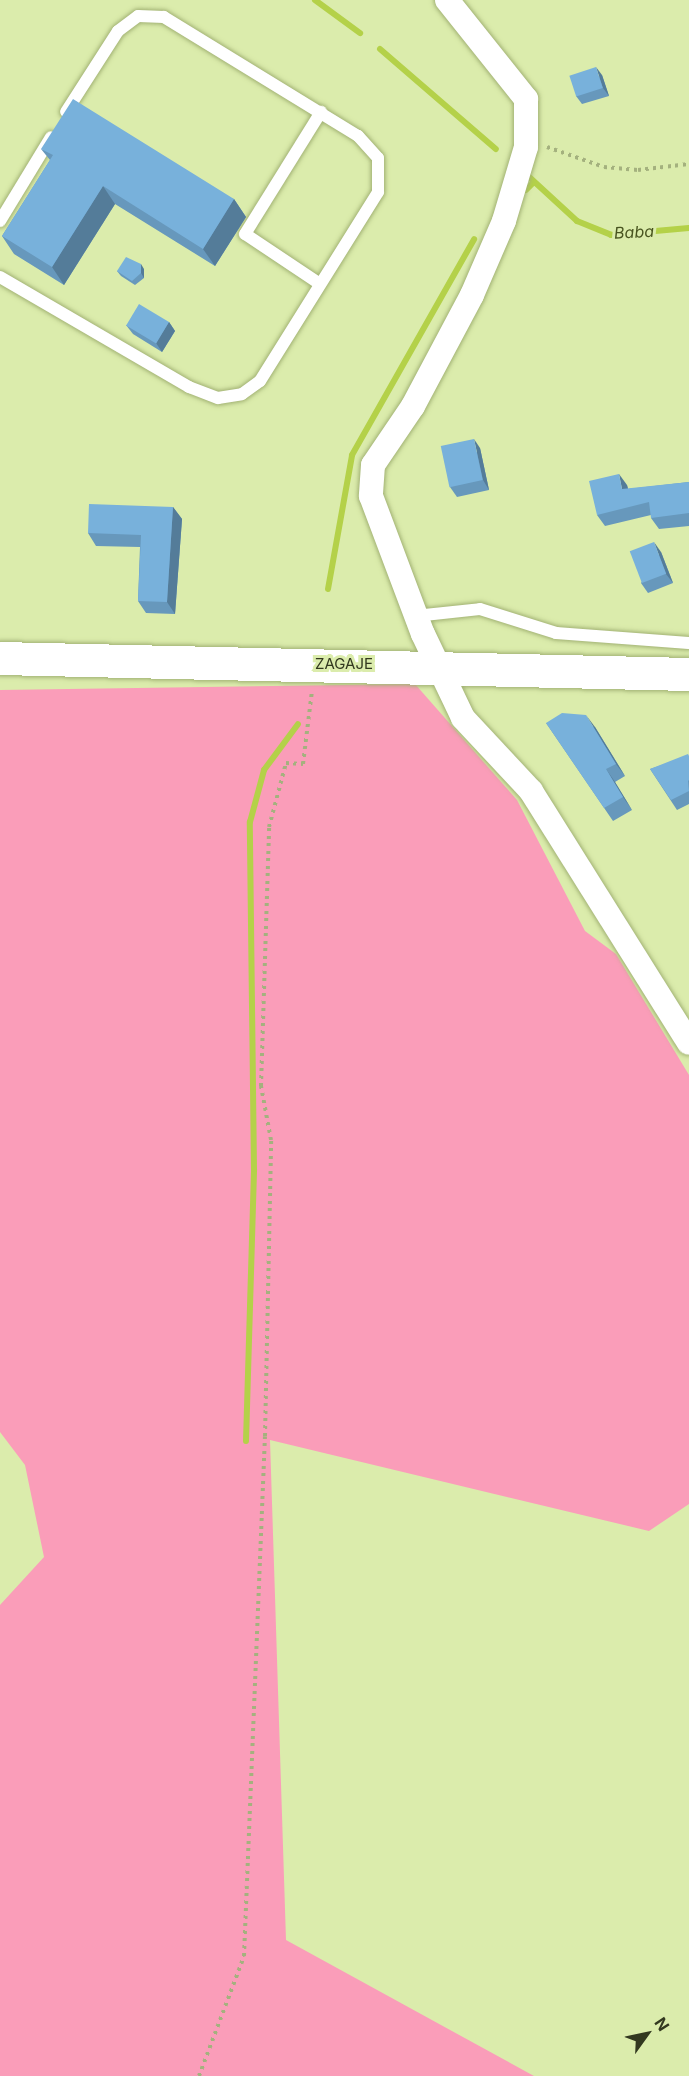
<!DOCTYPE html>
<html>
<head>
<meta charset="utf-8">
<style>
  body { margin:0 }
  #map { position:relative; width:689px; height:2076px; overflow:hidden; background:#dbecac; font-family:Inter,sans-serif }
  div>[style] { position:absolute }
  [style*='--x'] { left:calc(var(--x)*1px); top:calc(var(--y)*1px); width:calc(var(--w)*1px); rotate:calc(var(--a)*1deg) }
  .green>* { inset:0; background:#fa9db9 }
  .stream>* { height:6px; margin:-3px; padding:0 3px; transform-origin:3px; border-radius:3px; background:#b4d149 }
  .path>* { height:4px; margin-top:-2px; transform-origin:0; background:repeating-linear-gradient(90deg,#a4b17e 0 3px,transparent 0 7.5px) }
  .roads { filter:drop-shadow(0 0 2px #a2b274) drop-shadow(0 0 2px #a2b274) }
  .lane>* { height:12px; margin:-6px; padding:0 6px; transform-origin:6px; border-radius:6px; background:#fff }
  .street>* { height:24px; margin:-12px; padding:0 12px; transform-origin:12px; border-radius:12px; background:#fff }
  .secondary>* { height:33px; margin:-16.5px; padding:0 16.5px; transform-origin:16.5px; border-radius:16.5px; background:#fff }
  .wall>* { inset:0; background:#6798bc }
  .shaded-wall>* { inset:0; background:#547c99 }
  .building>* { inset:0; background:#78b1db; transform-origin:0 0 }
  span { translate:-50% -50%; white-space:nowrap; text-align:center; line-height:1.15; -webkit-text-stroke:6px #dbecac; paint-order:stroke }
  .street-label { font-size:15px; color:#32381f }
  .water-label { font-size:16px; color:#48541f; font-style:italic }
  .north { position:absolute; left:617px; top:2004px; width:60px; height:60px; -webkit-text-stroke:4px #dbecac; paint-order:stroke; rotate:57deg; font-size:16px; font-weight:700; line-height:24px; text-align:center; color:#32381f }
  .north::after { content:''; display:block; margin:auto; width:21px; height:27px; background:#32381f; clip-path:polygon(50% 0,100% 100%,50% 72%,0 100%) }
</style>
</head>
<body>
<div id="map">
  <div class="green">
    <div style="clip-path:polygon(415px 684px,517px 800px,585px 931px,616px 954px,689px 1075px,689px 1504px,649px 1531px,270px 1440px,286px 1940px,534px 2076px,0 2076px,0 1605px,44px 1557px,25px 1465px,0 1432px,0 690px)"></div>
  </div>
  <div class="stream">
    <div style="--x:315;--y:0;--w:56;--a:36.3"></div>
    <div style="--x:380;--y:49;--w:153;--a:40.8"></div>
    <div style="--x:527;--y:175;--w:68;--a:42.6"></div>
    <div style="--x:577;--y:221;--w:37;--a:22"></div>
    <div style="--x:611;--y:235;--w:78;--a:-5.1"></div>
    <div style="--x:526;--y:190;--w:11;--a:-45"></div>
    <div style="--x:328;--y:589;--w:136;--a:-79.8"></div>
    <div style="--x:352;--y:455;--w:248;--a:-60.5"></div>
    <div style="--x:246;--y:1441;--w:272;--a:-88.3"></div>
    <div style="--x:254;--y:1169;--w:347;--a:-90.7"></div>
    <div style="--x:250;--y:822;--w:54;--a:-74.9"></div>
    <div style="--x:264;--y:770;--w:57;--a:-53.5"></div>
  </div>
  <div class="path">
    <div style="--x:547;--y:147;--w:60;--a:19.3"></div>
    <div style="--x:604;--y:167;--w:34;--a:5"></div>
    <div style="--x:638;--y:170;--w:51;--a:-6.7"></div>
    <div style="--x:199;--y:2076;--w:128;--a:-69.4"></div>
    <div style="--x:244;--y:1956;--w:520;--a:-87.69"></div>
    <div style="--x:265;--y:1436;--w:296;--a:-88.8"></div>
    <div style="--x:271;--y:1140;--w:55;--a:-100.5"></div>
    <div style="--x:261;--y:1086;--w:259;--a:-88.2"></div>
    <div style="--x:269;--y:827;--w:66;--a:-75.1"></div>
    <div style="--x:286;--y:763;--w:17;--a:3"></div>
    <div style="--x:303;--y:764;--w:74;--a:-83"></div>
  </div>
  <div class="roads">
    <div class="lane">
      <div style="--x:0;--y:221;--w:98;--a:-58.7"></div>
      <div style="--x:0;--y:277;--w:219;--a:30.2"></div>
      <div style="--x:189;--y:387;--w:31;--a:21"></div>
      <div style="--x:218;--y:398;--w:24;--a:-9"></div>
      <div style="--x:242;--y:394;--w:22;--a:-36"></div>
      <div style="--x:260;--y:381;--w:223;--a:-58"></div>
      <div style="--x:378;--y:192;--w:34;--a:-90"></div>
      <div style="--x:378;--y:158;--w:30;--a:-132"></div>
      <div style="--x:358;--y:136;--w:228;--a:-148.5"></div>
      <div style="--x:164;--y:17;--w:26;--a:-178"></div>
      <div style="--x:138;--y:16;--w:25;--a:143"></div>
      <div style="--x:118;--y:31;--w:96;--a:122.7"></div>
      <div style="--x:320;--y:284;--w:90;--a:-146.3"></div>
      <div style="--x:245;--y:234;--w:144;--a:-58.1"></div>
      <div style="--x:415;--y:616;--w:65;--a:-6.1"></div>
      <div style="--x:480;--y:609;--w:80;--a:17.5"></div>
      <div style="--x:556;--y:633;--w:133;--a:4.3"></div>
    </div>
    <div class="street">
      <div style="--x:447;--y:0;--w:127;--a:51.4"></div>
      <div style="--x:526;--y:99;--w:48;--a:90"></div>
      <div style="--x:526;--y:147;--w:77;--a:106.6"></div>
      <div style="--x:504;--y:221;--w:81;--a:113.4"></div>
      <div style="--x:472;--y:295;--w:126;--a:118"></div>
      <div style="--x:413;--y:406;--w:71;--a:124.1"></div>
      <div style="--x:373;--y:465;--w:31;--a:94"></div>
      <div style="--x:371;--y:496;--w:147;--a:69.4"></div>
      <div style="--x:423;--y:634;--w:93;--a:64.5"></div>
      <div style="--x:463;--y:718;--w:100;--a:47"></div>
      <div style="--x:531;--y:791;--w:297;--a:57.9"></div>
    </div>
    <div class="secondary">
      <div style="--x:0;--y:658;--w:689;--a:1.33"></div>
    </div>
  </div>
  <div class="wall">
    <div style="clip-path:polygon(602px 75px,609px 96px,582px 104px,576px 96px)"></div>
    <div style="clip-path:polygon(41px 149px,234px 199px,246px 217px,215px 266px,115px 204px,64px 285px,14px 254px,2px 236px,50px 160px)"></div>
    <div style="clip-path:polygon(144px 269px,144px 278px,135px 285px,121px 276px,117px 271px)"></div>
    <div style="clip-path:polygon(169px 322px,175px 331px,162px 352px,133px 334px,126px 325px)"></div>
    <div style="clip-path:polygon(480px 448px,489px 490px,457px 497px,450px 487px)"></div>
    <div style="clip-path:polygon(689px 482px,689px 526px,659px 529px,651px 518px,651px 515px,605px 526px,597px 515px,627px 485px,628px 489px)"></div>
    <div style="clip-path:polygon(173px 507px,182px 519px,175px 614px,146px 613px,138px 601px,140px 547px,96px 546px,88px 533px)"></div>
    <div style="clip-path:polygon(661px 552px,673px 583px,648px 593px,641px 583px)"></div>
    <div style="clip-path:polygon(546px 723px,595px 727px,625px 776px,615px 782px,632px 810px,613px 821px)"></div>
    <div style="clip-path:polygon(689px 756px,689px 804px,677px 810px,650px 769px)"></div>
  </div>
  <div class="shaded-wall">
    <div style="clip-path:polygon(596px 67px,602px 75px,609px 96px,603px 88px)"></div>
    <div style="clip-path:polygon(103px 186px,115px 204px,64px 285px,52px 267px)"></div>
    <div style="clip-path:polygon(234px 199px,246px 217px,215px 266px,203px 249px)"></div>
    <div style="clip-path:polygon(141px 264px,144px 269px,144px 278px,141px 273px)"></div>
    <div style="clip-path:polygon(169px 322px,175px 331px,162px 352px,156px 343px)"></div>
    <div style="clip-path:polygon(474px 439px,480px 448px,489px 490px,483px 480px)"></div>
    <div style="clip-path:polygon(619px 474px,627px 485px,631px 501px,622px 489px)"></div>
    <div style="clip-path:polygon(173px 507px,182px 519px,175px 614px,167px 602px)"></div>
    <div style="clip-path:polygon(654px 542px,661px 552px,673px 583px,666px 574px)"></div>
    <div style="clip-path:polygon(586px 715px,595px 727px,625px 776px,616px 764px)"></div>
    <div style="clip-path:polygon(606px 769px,615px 782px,632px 810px,623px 797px)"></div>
  </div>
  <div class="building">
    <div style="left:596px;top:67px;width:22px;height:28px;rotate:72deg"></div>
    <div style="clip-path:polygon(73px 99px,234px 199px,203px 249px,103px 186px,52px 267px,2px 236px,53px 155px,41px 149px)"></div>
    <div style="clip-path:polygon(126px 257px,141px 264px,141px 273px,132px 281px,117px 271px)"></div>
    <div style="left:139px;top:304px;width:35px;height:25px;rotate:31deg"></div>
    <div style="left:474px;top:439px;width:42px;height:34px;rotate:78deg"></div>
    <div style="clip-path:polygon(619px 474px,622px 489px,689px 482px,689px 513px,651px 518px,649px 502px,597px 515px,589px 481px)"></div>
    <div style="clip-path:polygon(89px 504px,173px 507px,167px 602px,138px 601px,141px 535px,88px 533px)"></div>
    <div style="left:654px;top:542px;width:34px;height:26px;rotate:69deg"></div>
    <div style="clip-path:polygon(562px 713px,586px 715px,616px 764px,606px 769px,623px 797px,604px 808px,546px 723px)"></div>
    <div style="clip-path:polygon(688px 754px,689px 756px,689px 780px,688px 781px,689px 791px,671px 800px,650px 769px)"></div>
  </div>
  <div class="street-label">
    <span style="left:344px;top:664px">ZAGAJE</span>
  </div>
  <div class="water-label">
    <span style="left:634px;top:232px;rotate:-3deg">Baba</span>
  </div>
  <div class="north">N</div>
</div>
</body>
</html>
